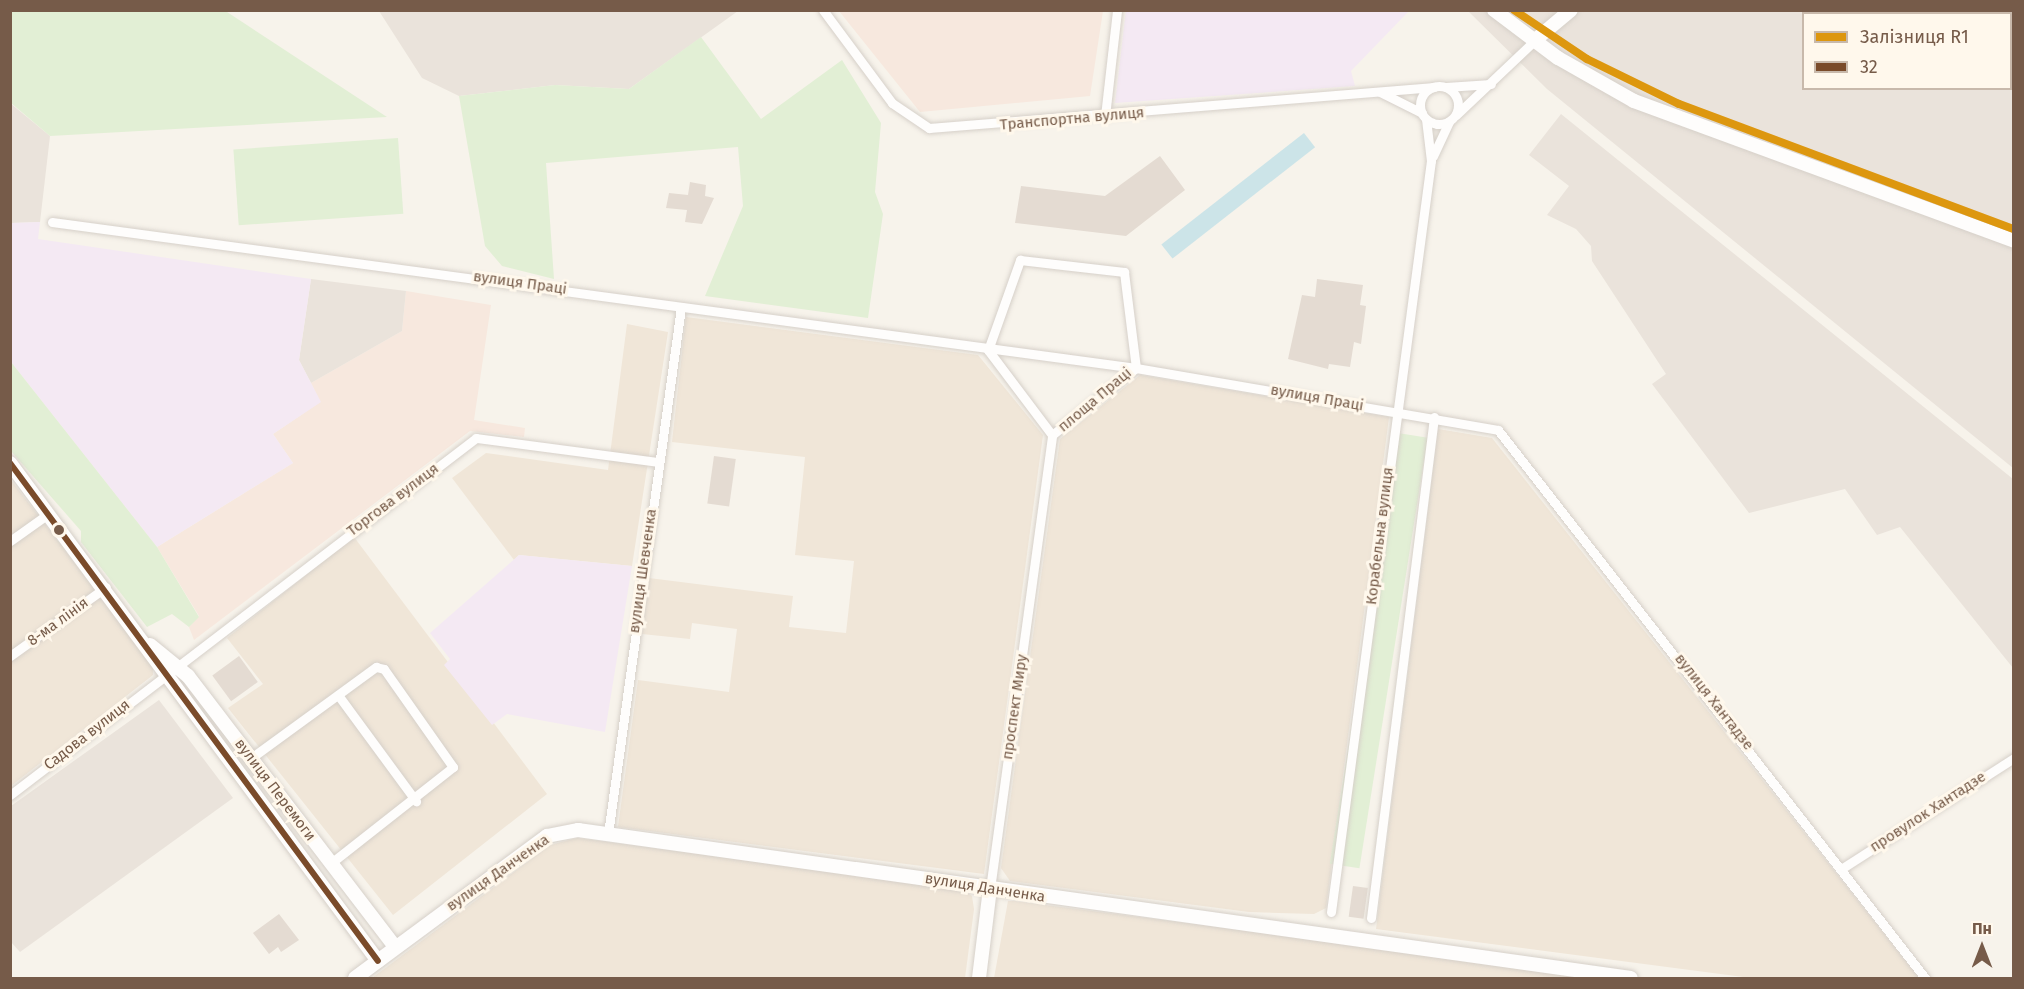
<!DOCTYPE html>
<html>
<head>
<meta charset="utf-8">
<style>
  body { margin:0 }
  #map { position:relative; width:2024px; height:989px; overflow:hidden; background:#f7f3eb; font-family:"Fira Sans",sans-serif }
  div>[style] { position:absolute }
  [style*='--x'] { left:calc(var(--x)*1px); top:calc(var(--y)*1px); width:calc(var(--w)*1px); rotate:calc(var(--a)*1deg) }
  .residential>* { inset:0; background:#f0e6d8 }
  .commercial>* { inset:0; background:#f7e8de }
  .industrial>* { inset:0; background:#eae3db }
  .education>* { inset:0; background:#f4e9f3 }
  .green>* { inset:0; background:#e2efd5; transform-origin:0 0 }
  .water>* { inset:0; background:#cce4e8; transform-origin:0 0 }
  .building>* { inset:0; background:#e4dbd2; transform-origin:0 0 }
  .roads { filter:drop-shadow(0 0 2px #d6d0c9) drop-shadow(0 0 2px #d6d0c9) }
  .street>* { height:9px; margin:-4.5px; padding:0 4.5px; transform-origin:4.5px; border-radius:4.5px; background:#fefdfc }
  .street>.ring { margin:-4.5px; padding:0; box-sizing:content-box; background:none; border:9px solid #fefdfc; border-radius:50% }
  .secondary>* { height:14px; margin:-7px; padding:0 7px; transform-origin:7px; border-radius:7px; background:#fefdfc }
  .bus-1>* { height:6px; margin:-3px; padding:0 3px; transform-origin:3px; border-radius:3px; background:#7a4b2a }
  .rail-1>* { height:8px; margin:-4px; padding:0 4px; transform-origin:4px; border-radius:4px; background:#dd970f }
  .dots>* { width:16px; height:16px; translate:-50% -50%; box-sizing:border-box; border:3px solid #fff8ec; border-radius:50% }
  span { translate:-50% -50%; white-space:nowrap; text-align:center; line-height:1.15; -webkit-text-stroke:6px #fff8ec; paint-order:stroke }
  .street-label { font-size:15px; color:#765b49 }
  .frame { position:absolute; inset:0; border:12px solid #765b49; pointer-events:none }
  .legend { position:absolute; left:1802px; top:12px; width:210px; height:78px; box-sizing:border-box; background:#fff8ec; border:2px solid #c8b9ab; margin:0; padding:8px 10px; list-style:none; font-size:18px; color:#765b49 }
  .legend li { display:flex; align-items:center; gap:12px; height:30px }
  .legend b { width:30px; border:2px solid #c8b9ab }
  .north { position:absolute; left:1952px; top:917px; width:60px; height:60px; -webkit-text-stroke:4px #fff8ec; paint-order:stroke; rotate:0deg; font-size:16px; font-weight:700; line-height:24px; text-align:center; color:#765b49 }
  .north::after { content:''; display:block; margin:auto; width:21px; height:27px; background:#765b49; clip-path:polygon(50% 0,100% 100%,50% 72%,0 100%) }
</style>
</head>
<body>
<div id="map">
  <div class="residential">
    <div style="clip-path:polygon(686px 317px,978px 355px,1043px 435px,984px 874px,618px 827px,638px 680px,729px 692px,737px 629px,692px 623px,690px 639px,642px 634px,649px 578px,793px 596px,789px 627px,846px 633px,854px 561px,795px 555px,805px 457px,672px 442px)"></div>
    <div style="clip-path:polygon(627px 324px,668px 332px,632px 566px,519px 555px,514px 560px,452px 478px,486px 453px,608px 470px)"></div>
    <div style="clip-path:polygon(1140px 375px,1389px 417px,1326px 908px,1314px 914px,1249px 912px,1010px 881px,1001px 868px,1060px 439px)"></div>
    <div style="clip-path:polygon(1438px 429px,1492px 438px,1919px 978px,1751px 978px,1376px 929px)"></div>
    <div style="clip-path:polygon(11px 480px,153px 665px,153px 675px,11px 786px)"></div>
    <div style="clip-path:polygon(354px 537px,547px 794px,393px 915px,228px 708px,263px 684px,227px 638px)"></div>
    <div style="clip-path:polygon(577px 838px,961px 889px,972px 896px,974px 909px,965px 978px,372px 978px,550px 845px)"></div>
    <div style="clip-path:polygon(1008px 901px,1015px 901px,1615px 978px,994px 978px)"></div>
  </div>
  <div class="commercial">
    <div style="clip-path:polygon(839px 11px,1103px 11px,1090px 96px,920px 112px)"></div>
    <div style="clip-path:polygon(406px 291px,491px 305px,474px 420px,525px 428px,524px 437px,470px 431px,194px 640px,189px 627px,199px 616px,157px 547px,293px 463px,273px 434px,320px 402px,311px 383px,402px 331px)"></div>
  </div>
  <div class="industrial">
    <div style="clip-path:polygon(379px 11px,738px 11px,629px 89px,555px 85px,459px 96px,422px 78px)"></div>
    <div style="clip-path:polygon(evenodd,1468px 11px,2013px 11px,2013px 468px,1547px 89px,1468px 11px,1804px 14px,2010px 14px,2010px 88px,1804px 88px,1804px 14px)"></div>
    <div style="clip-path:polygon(10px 103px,50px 136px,40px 222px,11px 223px)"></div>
    <div style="clip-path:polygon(1561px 114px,2013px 479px,2013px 668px,1900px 527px,1877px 535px,1845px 489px,1749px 513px,1652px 384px,1666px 374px,1592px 261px,1591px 246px,1576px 229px,1547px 215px,1569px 186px,1529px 155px)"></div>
    <div style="clip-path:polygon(311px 279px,406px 291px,402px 331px,311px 383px,299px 360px)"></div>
    <div style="clip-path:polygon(159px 700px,233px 798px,20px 952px,11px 942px,11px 806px)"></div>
  </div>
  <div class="education">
    <div style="clip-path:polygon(1126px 10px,1409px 10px,1409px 11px,1351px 71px,1355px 86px,1115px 103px)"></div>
    <div style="clip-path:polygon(40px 222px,38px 239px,311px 279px,299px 360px,321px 402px,273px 434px,293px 463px,157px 547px,11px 362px,11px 223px)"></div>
    <div style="clip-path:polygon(519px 555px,632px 566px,605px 732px,507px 714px,492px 725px,444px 665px,450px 659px,430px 633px)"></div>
  </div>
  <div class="green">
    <div style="clip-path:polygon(224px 10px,387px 117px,50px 136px,11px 103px,11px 11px)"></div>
    <div style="clip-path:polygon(701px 37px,761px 119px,842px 60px,881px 123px,875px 192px,883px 214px,868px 318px,705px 296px,743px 206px,738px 147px,546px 163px,554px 279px,502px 266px,485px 246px,459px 96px,555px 85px,629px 89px)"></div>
    <div style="left:398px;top:138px;width:76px;height:165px;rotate:86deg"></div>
    <div style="clip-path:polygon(11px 362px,157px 547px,199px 617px,189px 627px,172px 614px,147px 627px,81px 542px,81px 531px,11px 451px)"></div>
    <div style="left:1398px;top:433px;width:30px;height:436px;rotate:9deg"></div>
  </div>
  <div class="water">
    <div style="left:1304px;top:133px;width:18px;height:181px;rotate:52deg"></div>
  </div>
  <div class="building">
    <div style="clip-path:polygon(1160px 156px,1185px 190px,1126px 236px,1015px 223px,1021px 186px,1105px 196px)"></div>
    <div style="clip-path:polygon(690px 182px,706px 185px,705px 196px,714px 198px,702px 224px,685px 222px,687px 210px,666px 208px,669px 193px,688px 195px)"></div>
    <div style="clip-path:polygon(1317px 279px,1363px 285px,1360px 305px,1366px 306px,1361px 344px,1354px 342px,1350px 367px,1329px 364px,1328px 369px,1288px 359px,1302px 295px,1315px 297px)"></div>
    <div style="left:714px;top:456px;width:22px;height:48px;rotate:8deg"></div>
    <div style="left:239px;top:656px;width:32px;height:33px;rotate:54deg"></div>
    <div style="left:1353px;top:886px;width:15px;height:31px;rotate:8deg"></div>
    <div style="clip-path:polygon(279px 914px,299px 940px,281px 952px,278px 947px,269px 954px,253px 933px)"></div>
  </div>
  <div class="roads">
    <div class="street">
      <div style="--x:823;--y:10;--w:116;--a:53.4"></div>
      <div style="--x:892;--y:103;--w:45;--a:34"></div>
      <div style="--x:929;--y:128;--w:507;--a:-4.64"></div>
      <div class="ring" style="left:1420px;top:86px;width:29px;height:29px"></div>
      <div style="--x:1446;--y:87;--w:45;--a:-3.8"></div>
      <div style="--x:1380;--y:92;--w:47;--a:26.6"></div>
      <div style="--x:1456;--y:115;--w:108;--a:-43.5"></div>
      <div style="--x:1105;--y:116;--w:107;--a:-83.5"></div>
      <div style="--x:1433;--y:156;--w:38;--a:-65"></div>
      <div style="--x:52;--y:222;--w:1094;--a:7.67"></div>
      <div style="--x:1136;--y:368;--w:367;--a:9.7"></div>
      <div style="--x:1498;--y:430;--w:695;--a:52.07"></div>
      <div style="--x:988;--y:350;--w:96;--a:-70.4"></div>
      <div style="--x:1020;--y:260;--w:105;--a:6.6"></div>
      <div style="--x:1124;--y:272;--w:97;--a:82.9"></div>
      <div style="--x:988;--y:350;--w:106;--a:53"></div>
      <div style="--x:1052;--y:435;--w:107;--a:-38.6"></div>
      <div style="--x:10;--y:541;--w:47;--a:-35.4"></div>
      <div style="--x:10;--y:656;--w:118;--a:-35.7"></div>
      <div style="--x:338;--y:695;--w:132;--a:53.7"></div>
      <div style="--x:251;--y:758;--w:155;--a:-36.1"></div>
      <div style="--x:376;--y:667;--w:8;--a:14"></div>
      <div style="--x:384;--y:669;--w:120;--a:54.9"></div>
      <div style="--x:453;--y:767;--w:155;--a:141.8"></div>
      <div style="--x:10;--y:795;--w:587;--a:-37.46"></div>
      <div style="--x:476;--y:438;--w:184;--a:7.5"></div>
      <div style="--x:608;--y:834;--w:532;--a:-82.11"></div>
      <div style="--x:1844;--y:867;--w:202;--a:-32.7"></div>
      <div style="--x:990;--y:889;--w:458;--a:-82.2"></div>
      <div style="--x:1331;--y:912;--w:758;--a:-82.42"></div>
      <div style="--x:1431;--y:161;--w:42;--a:-96.8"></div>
      <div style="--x:1371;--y:918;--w:505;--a:-82.83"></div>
    </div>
    <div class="secondary">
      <div style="--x:1494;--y:10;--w:80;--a:36.9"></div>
      <div style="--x:1558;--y:58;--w:87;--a:29.5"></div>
      <div style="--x:1634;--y:101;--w:405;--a:20.2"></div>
      <div style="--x:1534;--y:41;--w:48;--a:-40"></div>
      <div style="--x:10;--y:463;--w:619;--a:53.54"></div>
      <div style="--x:150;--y:645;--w:49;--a:39.2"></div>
      <div style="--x:188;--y:676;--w:341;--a:52.6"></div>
      <div style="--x:355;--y:978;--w:239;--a:-36.5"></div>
      <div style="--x:547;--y:836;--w:32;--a:-11"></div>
      <div style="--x:578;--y:830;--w:1063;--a:8"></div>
      <div style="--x:979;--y:978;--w:90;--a:-83"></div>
    </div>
  </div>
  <div class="bus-1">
    <div style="--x:10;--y:463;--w:619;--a:53.54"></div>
  </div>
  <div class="rail-1">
    <div style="--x:1514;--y:10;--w:88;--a:33.9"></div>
    <div style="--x:1587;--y:59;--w:102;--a:26.1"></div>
    <div style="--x:1679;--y:104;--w:358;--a:20.5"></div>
  </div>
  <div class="dots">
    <div style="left:59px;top:530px;background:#765b49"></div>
  </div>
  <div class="street-label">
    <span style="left:1072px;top:119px;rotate:-5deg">Транспортна вулиця</span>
    <span style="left:520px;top:283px;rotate:8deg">вулиця Праці</span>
    <span style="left:1317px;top:398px;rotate:10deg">вулиця Праці</span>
    <span style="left:1095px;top:400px;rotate:-40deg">площа Праці</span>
    <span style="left:393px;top:500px;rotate:-37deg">Торгова вулиця</span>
    <span style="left:1380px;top:536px;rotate:-83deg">Корабельна вулиця</span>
    <span style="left:643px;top:571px;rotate:-82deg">вулиця Шевченка</span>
    <span style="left:58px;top:622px;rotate:-36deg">8-ма лінія</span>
    <span style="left:1714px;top:702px;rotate:52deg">вулиця Хантадзе</span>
    <span style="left:1015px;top:707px;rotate:-82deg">проспект Миру</span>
    <span style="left:87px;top:735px;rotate:-38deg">Садова вулиця</span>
    <span style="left:275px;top:790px;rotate:53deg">вулиця Перемоги</span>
    <span style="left:1928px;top:812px;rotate:-33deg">провулок Хантадзе</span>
    <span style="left:498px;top:873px;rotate:-35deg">вулиця Данченка</span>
    <span style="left:985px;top:888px;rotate:9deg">вулиця Данченка</span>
  </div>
  <div class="frame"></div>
  <ul class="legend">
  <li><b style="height:8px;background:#dd970f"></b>Залізниця R1</li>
  <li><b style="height:8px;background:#7a4b2a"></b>32</li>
  </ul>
  <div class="north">Пн</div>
</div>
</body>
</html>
